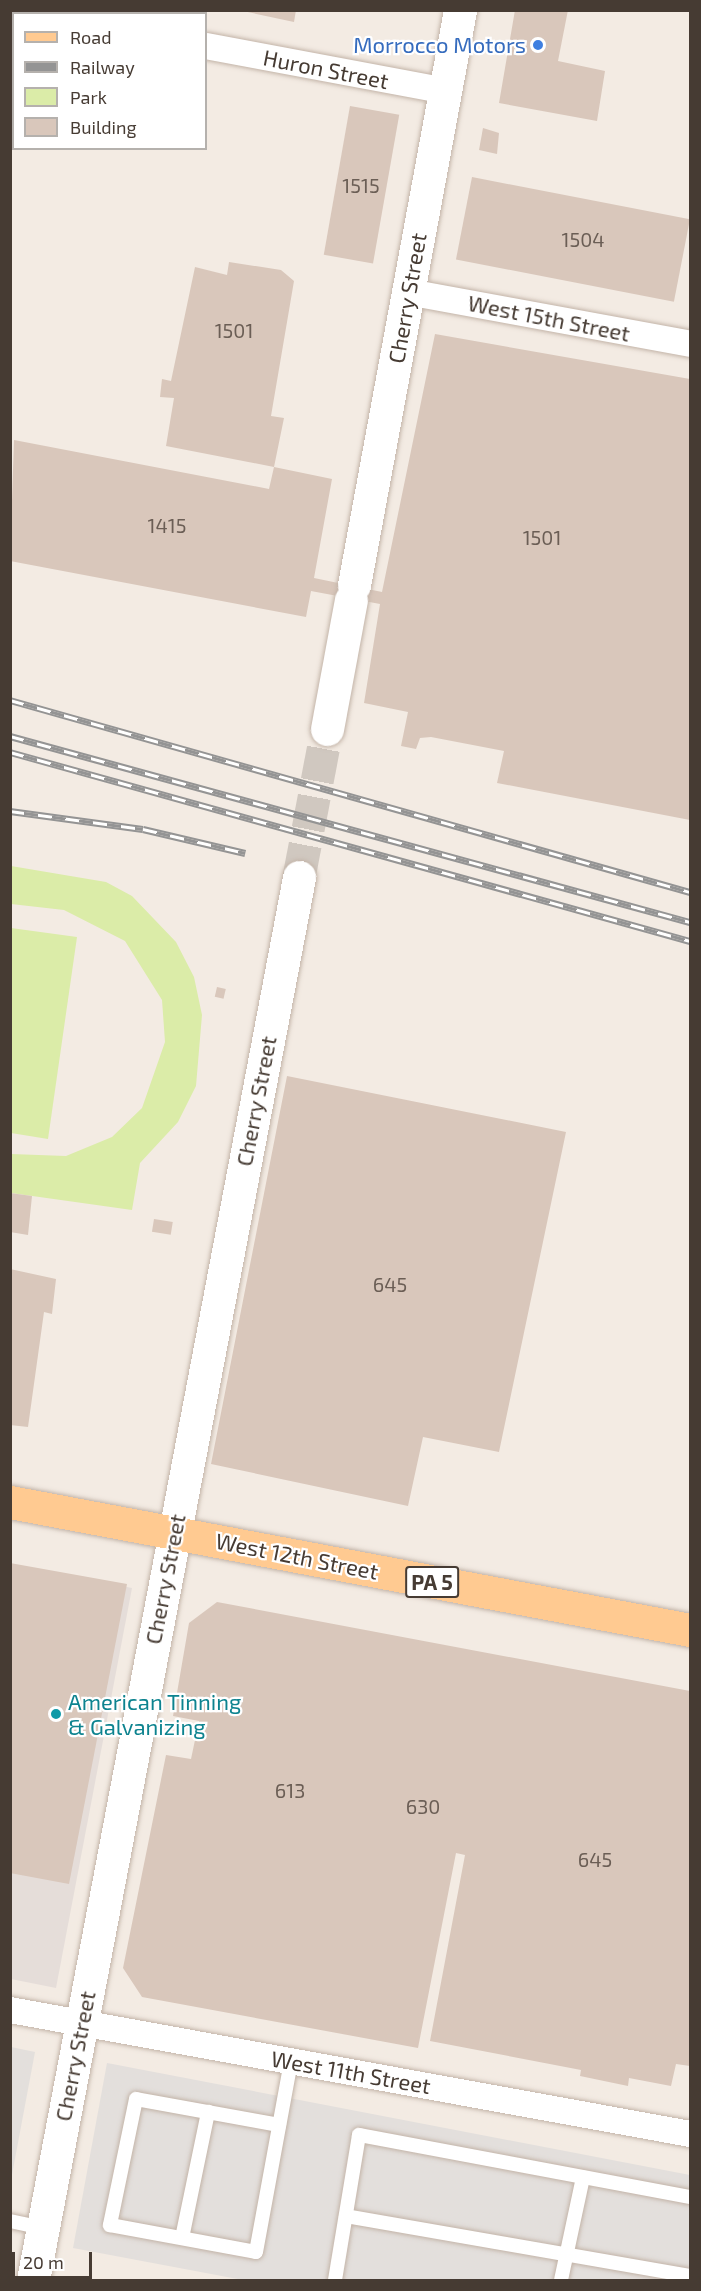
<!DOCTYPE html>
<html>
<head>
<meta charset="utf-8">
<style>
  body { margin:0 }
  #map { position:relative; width:701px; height:2291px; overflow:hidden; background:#f3ebe3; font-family:"Exo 2",sans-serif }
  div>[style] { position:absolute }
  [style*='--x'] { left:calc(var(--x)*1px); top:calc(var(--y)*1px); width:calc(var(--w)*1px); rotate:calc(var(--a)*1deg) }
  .industrial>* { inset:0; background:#e5ddd9 }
  .green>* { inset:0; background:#dbeca8 }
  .parking>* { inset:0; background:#e3dfdc }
  .building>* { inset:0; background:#d9c7bb; transform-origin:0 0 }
  .tertiary-tunnel>* { height:33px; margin-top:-16.5px; transform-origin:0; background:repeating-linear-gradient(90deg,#d0c8c0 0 33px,transparent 0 49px) }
  .roads { filter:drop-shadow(0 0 2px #c3b4a8) drop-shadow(0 0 2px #c3b4a8) }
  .service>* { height:14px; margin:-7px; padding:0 7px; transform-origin:7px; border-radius:7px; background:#fff }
  .minor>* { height:26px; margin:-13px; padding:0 13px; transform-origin:13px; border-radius:13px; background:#fff }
  .tertiary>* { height:33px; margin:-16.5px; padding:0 16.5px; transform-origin:16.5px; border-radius:16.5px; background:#fff }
  .primary>* { height:33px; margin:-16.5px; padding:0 16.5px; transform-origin:16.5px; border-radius:16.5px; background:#ffca91 }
  .rail>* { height:7px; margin-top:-3.5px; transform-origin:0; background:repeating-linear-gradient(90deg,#fff 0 14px,#949494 0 28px); box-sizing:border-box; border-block:2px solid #949494 }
  .dots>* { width:16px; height:16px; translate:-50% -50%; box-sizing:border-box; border:3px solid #fff; border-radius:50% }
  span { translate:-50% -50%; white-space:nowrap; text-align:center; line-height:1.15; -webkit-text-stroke:4.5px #fff; paint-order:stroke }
  .number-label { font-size:20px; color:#6b5e55 }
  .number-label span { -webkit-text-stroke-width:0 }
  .shield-label span { padding:2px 4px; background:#fff; border:2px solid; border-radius:4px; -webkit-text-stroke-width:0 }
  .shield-label { font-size:21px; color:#463b33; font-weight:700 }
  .shop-label { font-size:22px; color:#366cbe }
  .right { translate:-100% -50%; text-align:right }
  .street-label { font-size:22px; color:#463b33 }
  .culture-label { font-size:22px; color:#0d838f }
  .left { translate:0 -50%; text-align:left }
  .frame { position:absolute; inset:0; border:12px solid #463b33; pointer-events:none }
  .legend { position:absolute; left:12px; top:12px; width:195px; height:138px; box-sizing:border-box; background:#fff; border:2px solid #b5b1ad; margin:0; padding:8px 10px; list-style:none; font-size:18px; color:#463b33 }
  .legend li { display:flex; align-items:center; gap:12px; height:30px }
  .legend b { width:30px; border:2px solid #b5b1ad }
  .scale { position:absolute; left:12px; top:2252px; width:80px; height:27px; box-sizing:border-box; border:3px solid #463b33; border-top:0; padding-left:8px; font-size:18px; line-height:21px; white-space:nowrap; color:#463b33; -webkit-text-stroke:4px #fff; paint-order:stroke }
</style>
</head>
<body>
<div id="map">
  <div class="industrial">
    <div style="clip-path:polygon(10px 1564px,132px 1588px,56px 1988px,11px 1979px)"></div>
  </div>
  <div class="green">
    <div style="clip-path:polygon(11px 866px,106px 882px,132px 896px,176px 942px,194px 977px,202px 1015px,196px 1086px,178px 1122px,140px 1163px,132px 1210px,11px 1193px,11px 1154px,66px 1156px,112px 1137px,142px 1108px,165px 1042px,162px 1000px,125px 941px,64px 910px,11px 904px)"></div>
    <div style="clip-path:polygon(11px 928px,77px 937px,48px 1139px,11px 1133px)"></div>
  </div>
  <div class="parking">
    <div style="clip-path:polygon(11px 2047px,35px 2052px,11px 2180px,10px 2047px)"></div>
    <div style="clip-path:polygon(107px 2063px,690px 2175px,690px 2280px,243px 2280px,73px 2248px)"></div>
  </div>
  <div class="building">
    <div style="clip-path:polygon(238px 10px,296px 10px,294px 22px)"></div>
    <div style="clip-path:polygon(515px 10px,568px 10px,558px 61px,605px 71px,597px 121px,499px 103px)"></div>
    <div style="left:350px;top:106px;width:50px;height:151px;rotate:10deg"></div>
    <div style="clip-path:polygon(483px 128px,499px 133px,497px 154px,479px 150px)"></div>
    <div style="left:472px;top:177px;width:222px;height:84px;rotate:11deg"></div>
    <div style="clip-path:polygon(229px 262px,281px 270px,294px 281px,271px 416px,284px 418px,274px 467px,166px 446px,174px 398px,160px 397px,162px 379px,171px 381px,195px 267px,227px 275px)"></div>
    <div style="clip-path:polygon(435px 334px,690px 379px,690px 820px,497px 783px,504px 751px,431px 737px,420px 738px,416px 749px,401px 746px,408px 712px,364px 703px,380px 604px,311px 591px,306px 617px,10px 561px,14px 440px,269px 489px,274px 467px,332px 479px,314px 578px,382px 592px)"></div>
    <div style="left:217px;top:987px;width:9px;height:10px;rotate:13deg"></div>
    <div style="clip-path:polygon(287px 1076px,566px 1132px,499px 1452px,423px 1437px,408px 1506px,211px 1464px)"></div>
    <div style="clip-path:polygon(10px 1193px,32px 1196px,28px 1235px,10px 1232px)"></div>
    <div style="left:154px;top:1219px;width:19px;height:13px;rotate:9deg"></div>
    <div style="clip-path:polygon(10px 1269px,56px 1279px,52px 1314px,44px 1312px,28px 1427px,10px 1425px)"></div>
    <div style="clip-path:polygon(10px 1563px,127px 1584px,69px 1884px,10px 1873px)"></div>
    <div style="clip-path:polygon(217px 1602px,690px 1691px,690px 2066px,676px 2064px,671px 2086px,629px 2078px,628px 2086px,580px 2076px,581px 2070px,430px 2041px,465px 1855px,456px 1853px,418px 2048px,142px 1997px,123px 1968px,166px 1755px,191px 1759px,199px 1721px,173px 1716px,189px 1623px)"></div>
  </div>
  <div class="tertiary-tunnel">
    <div style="--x:299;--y:877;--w:151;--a:-79.3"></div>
  </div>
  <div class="roads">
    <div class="service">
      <div style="--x:279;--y:2125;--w:145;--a:-169.7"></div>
      <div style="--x:136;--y:2099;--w:129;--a:101.7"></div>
      <div style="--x:110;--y:2225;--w:148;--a:10.5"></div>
      <div style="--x:256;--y:2252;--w:194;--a:-79.6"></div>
      <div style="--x:346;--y:2216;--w:349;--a:9.9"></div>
      <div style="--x:10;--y:2221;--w:34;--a:12"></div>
      <div style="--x:182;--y:2238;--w:129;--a:-78.3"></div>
      <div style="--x:335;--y:2280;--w:147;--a:-80.6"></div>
      <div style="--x:359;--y:2135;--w:337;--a:10.6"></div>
      <div style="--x:561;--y:2280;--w:105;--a:-77.9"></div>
    </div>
    <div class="minor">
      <div style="--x:16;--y:10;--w:16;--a:14"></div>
      <div style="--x:206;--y:46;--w:244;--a:10.6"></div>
      <div style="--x:408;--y:292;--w:287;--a:10.4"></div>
      <div style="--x:10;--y:2010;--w:691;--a:10.33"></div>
    </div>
    <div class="tertiary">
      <div style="--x:354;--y:585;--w:585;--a:-79.55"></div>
      <div style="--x:327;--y:729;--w:131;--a:-79.5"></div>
      <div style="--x:33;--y:2280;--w:1428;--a:-79.26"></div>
    </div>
    <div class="primary">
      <div style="--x:10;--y:1502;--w:692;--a:10.66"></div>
    </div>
  </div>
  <div class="rail">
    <div style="--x:10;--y:700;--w:707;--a:15.77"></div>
    <div style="--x:10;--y:736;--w:705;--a:15.3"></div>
    <div style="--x:10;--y:752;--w:706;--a:15.53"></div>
    <div style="--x:10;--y:811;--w:134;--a:7.7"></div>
    <div style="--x:143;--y:829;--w:105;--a:13.2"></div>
  </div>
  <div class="dots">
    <div style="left:538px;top:45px;background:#3f7fe0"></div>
    <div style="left:56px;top:1714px;background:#0f9aa8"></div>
  </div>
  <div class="number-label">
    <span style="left:361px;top:185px">1515</span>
    <span style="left:583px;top:239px">1504</span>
    <span style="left:234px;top:330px">1501</span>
    <span style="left:167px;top:525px">1415</span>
    <span style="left:542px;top:537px">1501</span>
    <span style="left:390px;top:1284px">645</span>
    <span style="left:290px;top:1790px">613</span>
    <span style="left:423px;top:1806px">630</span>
    <span style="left:595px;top:1859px">645</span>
  </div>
  <div class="shield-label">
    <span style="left:432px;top:1582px">PA 5</span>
  </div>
  <div class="shop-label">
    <span class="right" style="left:526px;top:45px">Morrocco Motors</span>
  </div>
  <div class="street-label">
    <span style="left:326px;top:69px;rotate:11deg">Huron Street</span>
    <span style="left:407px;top:298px;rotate:-80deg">Cherry Street</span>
    <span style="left:549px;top:318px;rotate:11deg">West 15th Street</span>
    <span style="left:256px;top:1101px;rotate:-79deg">Cherry Street</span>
    <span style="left:297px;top:1556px;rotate:11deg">West 12th Street</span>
    <span style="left:165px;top:1579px;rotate:-79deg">Cherry Street</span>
    <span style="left:75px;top:2056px;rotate:-79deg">Cherry Street</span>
    <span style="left:351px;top:2072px;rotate:10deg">West 11th Street</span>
  </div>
  <div class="culture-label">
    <span class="left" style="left:68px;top:1714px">American Tinning<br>&amp; Galvanizing</span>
  </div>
  <div class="frame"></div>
  <ul class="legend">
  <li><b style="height:8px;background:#ffca91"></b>Road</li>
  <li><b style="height:8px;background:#949494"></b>Railway</li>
  <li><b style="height:16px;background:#dbeca8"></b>Park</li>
  <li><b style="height:16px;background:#d9c7bb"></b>Building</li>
  </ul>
  <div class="scale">20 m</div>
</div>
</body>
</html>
